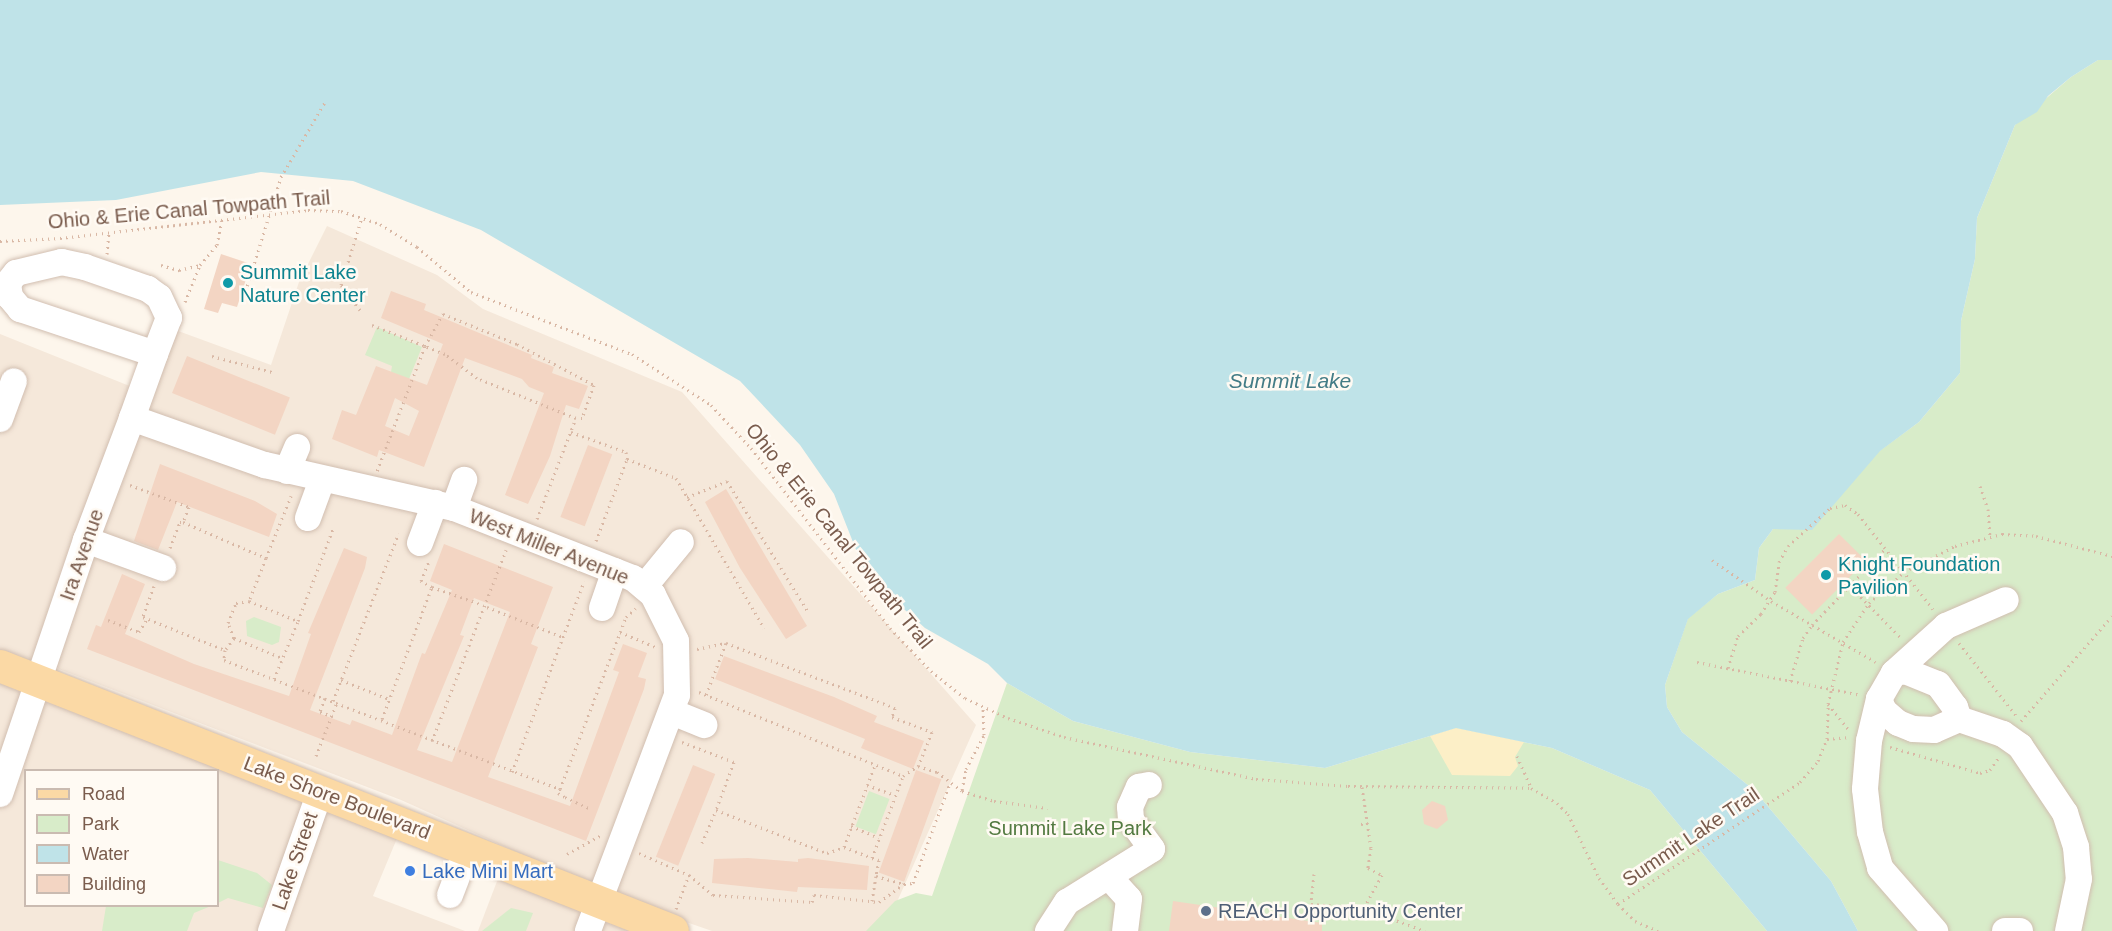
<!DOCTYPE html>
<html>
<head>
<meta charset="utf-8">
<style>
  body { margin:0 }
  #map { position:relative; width:2112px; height:931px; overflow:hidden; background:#fdf6ec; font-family:Arial,sans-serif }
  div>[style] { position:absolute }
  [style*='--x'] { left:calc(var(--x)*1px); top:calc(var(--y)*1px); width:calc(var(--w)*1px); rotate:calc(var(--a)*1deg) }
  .residential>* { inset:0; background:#f5e8da }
  .green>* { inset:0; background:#d8ecc9; transform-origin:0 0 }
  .sand>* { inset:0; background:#fcefc7 }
  .water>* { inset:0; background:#bfe3e8 }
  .building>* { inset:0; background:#f3d5c3; transform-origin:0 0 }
  .path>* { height:3px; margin-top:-1.5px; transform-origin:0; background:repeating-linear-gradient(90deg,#d9b8a5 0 1.5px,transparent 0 6px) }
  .roads { filter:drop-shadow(0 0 2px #d1beb0) drop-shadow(0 0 2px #d1beb0) }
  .minor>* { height:26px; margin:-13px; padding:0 13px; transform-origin:13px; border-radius:13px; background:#fff }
  .major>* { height:32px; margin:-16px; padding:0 16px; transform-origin:16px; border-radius:16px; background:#fbd9a5 }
  .dots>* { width:16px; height:16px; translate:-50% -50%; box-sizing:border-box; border:3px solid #fffaf3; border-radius:50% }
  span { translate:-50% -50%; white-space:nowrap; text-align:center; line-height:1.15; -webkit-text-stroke:5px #fffaf3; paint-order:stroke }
  .street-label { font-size:20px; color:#7a5c4d }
  .culture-label { font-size:20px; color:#0d838f }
  .left { translate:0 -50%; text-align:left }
  .park-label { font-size:20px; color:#537a41 }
  .shop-label { font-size:20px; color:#366cbe }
  .service-label { font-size:20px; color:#4e5e75 }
  .water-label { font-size:21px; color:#437c86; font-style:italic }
  .legend { position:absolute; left:24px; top:769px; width:195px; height:138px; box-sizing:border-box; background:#fffaf3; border:2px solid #cabbb1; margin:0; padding:8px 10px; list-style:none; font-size:18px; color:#7a5c4d }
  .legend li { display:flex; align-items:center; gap:12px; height:30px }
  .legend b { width:30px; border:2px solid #cabbb1 }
</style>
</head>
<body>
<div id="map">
  <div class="residential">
    <div style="clip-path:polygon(327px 226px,437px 275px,483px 309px,682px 392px,976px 725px,884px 931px,712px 931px,623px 900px,401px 800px,59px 669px,55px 665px,170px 328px,271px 365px,299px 282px)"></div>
    <div style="clip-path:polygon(evenodd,0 334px,142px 391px,39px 681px,403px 824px,373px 896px,465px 931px,0 931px,0 334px,26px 770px,218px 770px,218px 906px,26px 906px,26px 770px)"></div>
    <div style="clip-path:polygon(504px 863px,673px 931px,478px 931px)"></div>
  </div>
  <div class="green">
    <div style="clip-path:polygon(2098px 60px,2112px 60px,2112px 931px,1858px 931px,1831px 881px,1754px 790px,1682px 732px,1667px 707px,1665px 685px,1688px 618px,1718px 594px,1755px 580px,1759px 548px,1773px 529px,1919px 422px,1960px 373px,1961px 321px,1975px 259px,1977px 218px,2015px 125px,2071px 77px)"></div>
    <div style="clip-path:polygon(377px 327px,422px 347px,409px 379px,391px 372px,392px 366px,365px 355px)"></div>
    <div style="clip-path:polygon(254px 617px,281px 627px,279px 642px,272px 645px,247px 636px,246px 621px)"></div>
    <div style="clip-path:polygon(1007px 683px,1073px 721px,1190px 752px,1325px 768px,1456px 728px,1552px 748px,1650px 790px,1767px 931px,866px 931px,895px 901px,916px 893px,932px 896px)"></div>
    <div style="left:869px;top:791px;width:22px;height:38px;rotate:21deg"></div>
    <div style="clip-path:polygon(218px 860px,257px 873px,272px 885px,263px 908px,228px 898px,218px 903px)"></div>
    <div style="clip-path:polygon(106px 906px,211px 906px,194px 913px,187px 931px,102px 931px)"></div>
    <div style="clip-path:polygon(511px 908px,533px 913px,526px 931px,482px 931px)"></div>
  </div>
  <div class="sand">
    <div style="clip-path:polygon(1456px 728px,1524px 742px,1515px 757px,1518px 766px,1510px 776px,1452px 775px,1430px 736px)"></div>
  </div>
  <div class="water">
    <div style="clip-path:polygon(0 0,2112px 0,2112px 60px,2098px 60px,2071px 77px,2048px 96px,2037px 112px,2015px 125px,1977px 218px,1975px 259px,1961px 321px,1960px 373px,1919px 422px,1880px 451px,1812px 530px,1773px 529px,1759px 548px,1755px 580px,1718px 594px,1688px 619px,1665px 685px,1667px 707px,1682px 732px,1754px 790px,1831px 881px,1858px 931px,1767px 931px,1650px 790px,1552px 748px,1456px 728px,1325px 768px,1190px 752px,1073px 721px,1007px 683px,988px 664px,925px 628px,866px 575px,834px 494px,800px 445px,740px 381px,481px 230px,353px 181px,261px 172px,116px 200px,0 205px)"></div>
  </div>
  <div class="building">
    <div style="clip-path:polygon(221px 254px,251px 264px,237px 307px,222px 303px,218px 313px,204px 309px)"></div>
    <div style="clip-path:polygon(evenodd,391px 291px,426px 304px,424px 310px,532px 355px,531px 358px,554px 367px,552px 373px,588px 386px,579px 409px,566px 405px,550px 456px,528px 504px,505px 495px,544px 393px,529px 387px,522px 379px,465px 358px,424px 467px,379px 450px,377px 457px,332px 439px,342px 410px,356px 415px,376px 366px,427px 385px,443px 344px,381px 318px,391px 291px,395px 398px,419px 411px,409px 436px,385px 426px,395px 398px)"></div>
    <div style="left:187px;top:356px;width:111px;height:40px;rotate:22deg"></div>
    <div style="left:588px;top:445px;width:26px;height:77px;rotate:21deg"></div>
    <div style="clip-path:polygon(160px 464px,255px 501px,277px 514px,269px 537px,177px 502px,158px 550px,134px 541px)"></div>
    <div style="clip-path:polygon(726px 489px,807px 626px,786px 639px,740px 568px,705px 502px)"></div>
    <div style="left:1839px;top:534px;width:38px;height:76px;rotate:45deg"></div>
    <div style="clip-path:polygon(evenodd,444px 544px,553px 587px,531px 644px,538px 647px,488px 777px,570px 806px,619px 672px,613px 670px,623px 644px,647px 653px,638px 677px,646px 679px,644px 689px,586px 841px,87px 649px,96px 625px,101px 627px,122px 574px,145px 584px,125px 634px,194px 664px,289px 696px,311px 634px,308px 633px,344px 548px,367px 557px,365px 568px,310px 710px,350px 725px,352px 720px,392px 735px,422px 653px,425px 654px,452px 590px,430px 581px,444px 544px,474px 598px,510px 612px,452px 762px,417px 750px,464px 636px,460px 635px,474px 598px)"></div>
    <div style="clip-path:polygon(724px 656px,834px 697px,877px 716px,874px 722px,924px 741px,913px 769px,861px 748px,865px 739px,715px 679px)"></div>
    <div style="left:693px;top:765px;width:24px;height:99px;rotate:22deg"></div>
    <div style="left:916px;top:770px;width:27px;height:109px;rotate:20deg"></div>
    <div style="clip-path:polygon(1432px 801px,1445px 806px,1448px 820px,1437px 829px,1424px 824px,1422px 810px)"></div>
    <div style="clip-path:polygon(748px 858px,798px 862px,798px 859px,808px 858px,869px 866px,867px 890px,798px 887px,797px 892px,712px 883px,714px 859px)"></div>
    <div style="clip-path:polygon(1173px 901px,1322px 923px,1322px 931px,1169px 931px)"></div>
  </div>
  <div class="path">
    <div style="--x:0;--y:241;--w:60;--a:-2.9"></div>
    <div style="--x:60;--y:238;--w:250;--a:-6.4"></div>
    <div style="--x:308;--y:210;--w:33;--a:2"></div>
    <div style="--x:341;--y:211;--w:41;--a:18.4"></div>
    <div style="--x:380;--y:224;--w:44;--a:31.9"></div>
    <div style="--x:417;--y:247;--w:70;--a:39.8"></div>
    <div style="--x:471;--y:292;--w:173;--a:21.1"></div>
    <div style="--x:632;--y:354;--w:94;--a:32.8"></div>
    <div style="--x:711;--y:405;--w:59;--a:47.1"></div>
    <div style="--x:751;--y:448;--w:227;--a:52.3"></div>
    <div style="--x:890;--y:628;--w:59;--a:46.4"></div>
    <div style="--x:931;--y:671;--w:43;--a:38.5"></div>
    <div style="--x:965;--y:698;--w:47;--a:24.9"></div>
    <div style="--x:1008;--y:718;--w:59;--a:18.7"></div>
    <div style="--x:1064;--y:737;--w:197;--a:12.3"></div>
    <div style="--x:1256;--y:779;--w:92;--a:4.4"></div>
    <div style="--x:1348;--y:786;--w:183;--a:0.6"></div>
    <div style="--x:1531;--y:788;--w:30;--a:30"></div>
    <div style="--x:1557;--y:803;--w:16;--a:45"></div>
    <div style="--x:1568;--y:814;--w:71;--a:64.2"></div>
    <div style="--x:1599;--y:878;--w:32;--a:54"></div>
    <div style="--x:1618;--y:904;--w:24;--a:45"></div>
    <div style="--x:1635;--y:921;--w:25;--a:23"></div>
    <div style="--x:107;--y:254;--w:22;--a:-85"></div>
    <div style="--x:161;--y:265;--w:19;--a:16"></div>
    <div style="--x:179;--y:270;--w:22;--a:-13"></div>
    <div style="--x:200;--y:265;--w:26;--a:-50"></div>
    <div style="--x:217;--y:245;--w:25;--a:-79"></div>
    <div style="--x:185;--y:302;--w:40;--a:-68"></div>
    <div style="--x:242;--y:303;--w:132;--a:-72.8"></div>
    <div style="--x:281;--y:177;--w:87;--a:-59.6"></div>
    <div style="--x:360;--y:310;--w:31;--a:-127"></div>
    <div style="--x:341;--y:285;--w:71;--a:-72.8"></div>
    <div style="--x:372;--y:325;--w:57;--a:21.6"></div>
    <div style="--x:425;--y:346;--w:134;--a:111"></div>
    <div style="--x:212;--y:356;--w:62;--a:14.9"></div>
    <div style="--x:571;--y:432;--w:59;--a:20"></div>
    <div style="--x:626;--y:452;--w:7;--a:82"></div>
    <div style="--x:627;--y:459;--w:53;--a:21.2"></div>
    <div style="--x:676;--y:478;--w:174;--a:59.6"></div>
    <div style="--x:130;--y:485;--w:63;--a:20.4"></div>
    <div style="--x:189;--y:507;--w:16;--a:112"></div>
    <div style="--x:183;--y:522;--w:90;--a:23.4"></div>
    <div style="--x:266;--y:558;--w:67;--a:-68"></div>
    <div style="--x:1980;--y:486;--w:24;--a:71"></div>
    <div style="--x:1988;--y:509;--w:27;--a:86"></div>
    <div style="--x:687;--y:497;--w:43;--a:-21.8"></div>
    <div style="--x:727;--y:481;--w:155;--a:58.2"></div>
    <div style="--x:537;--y:519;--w:108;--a:-68.9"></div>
    <div style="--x:576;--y:418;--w:107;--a:-158"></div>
    <div style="--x:477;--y:378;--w:40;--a:-143"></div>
    <div style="--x:445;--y:354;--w:22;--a:-158"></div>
    <div style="--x:425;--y:346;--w:37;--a:-61"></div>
    <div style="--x:443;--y:314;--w:80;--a:22.1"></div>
    <div style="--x:517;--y:344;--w:87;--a:28"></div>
    <div style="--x:594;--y:385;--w:35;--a:110"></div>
    <div style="--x:582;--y:418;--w:6;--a:180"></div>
    <div style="--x:596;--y:541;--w:88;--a:-69.3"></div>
    <div style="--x:170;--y:548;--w:28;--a:-69"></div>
    <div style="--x:180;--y:522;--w:3;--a:0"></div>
    <div style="--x:266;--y:558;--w:46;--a:111.6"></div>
    <div style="--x:249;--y:601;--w:53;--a:22.2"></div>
    <div style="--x:298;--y:621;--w:98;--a:-69.2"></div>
    <div style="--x:1712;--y:560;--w:72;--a:34.8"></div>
    <div style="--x:1771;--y:601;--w:121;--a:30.2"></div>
    <div style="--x:1848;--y:584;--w:76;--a:45.5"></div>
    <div style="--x:154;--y:586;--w:33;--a:110"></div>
    <div style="--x:143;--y:617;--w:88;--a:21.9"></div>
    <div style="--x:225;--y:650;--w:10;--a:96"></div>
    <div style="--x:224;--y:660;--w:360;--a:21"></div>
    <div style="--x:560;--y:789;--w:184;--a:-69"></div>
    <div style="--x:626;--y:617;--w:13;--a:-42"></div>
    <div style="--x:432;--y:587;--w:54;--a:19.4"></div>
    <div style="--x:487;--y:607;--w:82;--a:21.5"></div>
    <div style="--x:108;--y:620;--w:33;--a:21"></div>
    <div style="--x:139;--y:632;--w:15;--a:-58"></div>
    <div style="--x:620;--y:632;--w:39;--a:23"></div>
    <div style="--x:234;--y:638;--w:52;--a:22.6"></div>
    <div style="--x:726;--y:643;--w:181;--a:21"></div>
    <div style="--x:895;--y:708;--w:9;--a:108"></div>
    <div style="--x:892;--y:717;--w:43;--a:20.6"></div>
    <div style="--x:932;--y:732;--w:37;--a:112"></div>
    <div style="--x:1959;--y:643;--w:95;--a:51.8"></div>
    <div style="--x:226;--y:649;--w:14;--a:-54"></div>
    <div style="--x:234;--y:638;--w:16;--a:-112"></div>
    <div style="--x:228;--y:623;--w:22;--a:-68"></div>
    <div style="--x:236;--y:603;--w:13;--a:-9"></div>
    <div style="--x:697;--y:649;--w:30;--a:-12"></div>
    <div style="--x:726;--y:643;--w:56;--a:111"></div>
    <div style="--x:1697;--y:662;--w:166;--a:11.4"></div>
    <div style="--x:1728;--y:668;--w:34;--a:-73"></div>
    <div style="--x:1738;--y:636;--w:32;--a:-44"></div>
    <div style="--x:1761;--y:614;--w:26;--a:-58"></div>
    <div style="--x:1775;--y:592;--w:30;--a:-82"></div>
    <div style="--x:1779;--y:562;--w:18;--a:-61"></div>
    <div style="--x:1788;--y:546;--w:57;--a:-42.1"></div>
    <div style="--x:1830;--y:508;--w:15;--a:-11"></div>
    <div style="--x:1845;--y:505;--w:16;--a:35"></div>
    <div style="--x:1858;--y:514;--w:121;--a:51.7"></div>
    <div style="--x:274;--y:679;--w:63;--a:-67.5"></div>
    <div style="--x:341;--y:680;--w:52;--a:21.6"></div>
    <div style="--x:1790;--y:681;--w:45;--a:-73.2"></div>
    <div style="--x:1803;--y:638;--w:16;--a:-55"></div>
    <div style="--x:1812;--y:625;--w:105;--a:-46.2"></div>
    <div style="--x:699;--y:692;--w:221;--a:22.4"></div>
    <div style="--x:325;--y:698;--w:15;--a:110"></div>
    <div style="--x:320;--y:712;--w:13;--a:18"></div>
    <div style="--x:333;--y:701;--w:180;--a:-68.6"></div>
    <div style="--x:1828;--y:704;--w:35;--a:51"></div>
    <div style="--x:382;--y:719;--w:141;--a:-69.3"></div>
    <div style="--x:432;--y:587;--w:13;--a:-151"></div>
    <div style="--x:421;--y:581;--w:22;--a:-68"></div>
    <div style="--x:2021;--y:721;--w:139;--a:-49.1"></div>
    <div style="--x:1827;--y:739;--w:35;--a:-88"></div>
    <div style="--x:1828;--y:704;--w:64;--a:-76.4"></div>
    <div style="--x:1843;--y:642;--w:47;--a:-56.3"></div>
    <div style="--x:1869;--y:603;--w:47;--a:-41.5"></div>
    <div style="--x:1904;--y:572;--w:57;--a:-27"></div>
    <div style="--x:1955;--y:546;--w:49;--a:-14.3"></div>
    <div style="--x:2002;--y:534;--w:34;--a:3"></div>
    <div style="--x:2036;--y:536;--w:79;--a:14.7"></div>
    <div style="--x:432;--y:741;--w:205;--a:-68.8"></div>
    <div style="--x:682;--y:742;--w:56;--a:21"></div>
    <div style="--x:734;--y:762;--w:51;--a:110.6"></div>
    <div style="--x:716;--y:810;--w:119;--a:21.2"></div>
    <div style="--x:827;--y:853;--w:18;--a:-19"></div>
    <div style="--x:844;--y:847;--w:30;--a:21"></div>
    <div style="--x:872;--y:858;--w:88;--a:-69.3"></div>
    <div style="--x:903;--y:776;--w:18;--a:-34"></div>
    <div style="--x:918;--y:766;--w:20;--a:18"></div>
    <div style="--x:937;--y:772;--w:31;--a:37"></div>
    <div style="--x:962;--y:791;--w:34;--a:17"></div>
    <div style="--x:994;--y:801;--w:54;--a:7.4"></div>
    <div style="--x:1890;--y:747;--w:94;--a:16.1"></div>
    <div style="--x:1980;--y:773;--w:10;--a:-17"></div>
    <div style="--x:1990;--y:770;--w:16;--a:-55"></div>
    <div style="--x:316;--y:756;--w:58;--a:-68.7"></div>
    <div style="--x:1517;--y:756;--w:35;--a:66"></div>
    <div style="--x:512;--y:772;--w:204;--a:-69.3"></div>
    <div style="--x:867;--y:785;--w:30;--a:20"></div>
    <div style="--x:1362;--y:787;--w:62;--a:81.6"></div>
    <div style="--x:1371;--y:848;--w:20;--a:99"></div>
    <div style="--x:1368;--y:868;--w:16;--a:27"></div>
    <div style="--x:1382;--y:875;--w:38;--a:119"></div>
    <div style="--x:560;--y:789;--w:4;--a:117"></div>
    <div style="--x:558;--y:793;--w:8;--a:30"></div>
    <div style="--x:565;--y:797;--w:26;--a:25"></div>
    <div style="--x:962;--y:790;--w:21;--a:-79"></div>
    <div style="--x:966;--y:769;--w:38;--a:-62"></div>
    <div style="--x:984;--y:735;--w:28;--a:-92"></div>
    <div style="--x:1361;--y:824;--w:7;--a:-8"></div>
    <div style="--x:851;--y:826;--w:30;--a:23"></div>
    <div style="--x:702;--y:843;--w:36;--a:-67"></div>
    <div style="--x:844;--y:847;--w:88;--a:-69.3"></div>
    <div style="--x:639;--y:853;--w:55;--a:23.7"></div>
    <div style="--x:567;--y:854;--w:39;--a:-29"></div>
    <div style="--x:872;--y:858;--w:7;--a:16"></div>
    <div style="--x:879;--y:860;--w:16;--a:101"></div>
    <div style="--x:876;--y:876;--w:29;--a:16"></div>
    <div style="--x:1314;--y:874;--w:30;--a:96"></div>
    <div style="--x:1311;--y:904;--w:52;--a:4.4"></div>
    <div style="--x:1363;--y:908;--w:66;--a:20.4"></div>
    <div style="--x:872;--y:901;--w:25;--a:-81"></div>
    <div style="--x:1618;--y:904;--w:219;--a:-33.8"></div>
    <div style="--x:1800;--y:782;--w:28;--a:-49"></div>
    <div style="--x:1818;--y:761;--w:24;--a:-68"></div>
    <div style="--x:1827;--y:739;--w:22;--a:-5"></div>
    <div style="--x:676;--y:909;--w:36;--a:-69"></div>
    <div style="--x:689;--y:875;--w:31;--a:40"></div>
    <div style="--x:713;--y:895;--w:99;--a:4"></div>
    <div style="--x:812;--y:902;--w:7;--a:-74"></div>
    <div style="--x:814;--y:895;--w:65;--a:6.1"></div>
    <div style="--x:879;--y:902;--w:31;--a:-36"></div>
    <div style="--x:904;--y:884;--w:9;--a:-6"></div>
    <div style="--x:913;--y:883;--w:107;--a:-69.7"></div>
  </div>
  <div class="roads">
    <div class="minor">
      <div style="--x:132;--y:418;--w:141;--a:19.5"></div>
      <div style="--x:265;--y:465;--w:194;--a:12.8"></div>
      <div style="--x:454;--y:508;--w:192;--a:21.4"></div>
      <div style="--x:633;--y:578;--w:26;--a:40"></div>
      <div style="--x:653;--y:595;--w:51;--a:63.4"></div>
      <div style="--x:676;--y:641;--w:54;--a:88.9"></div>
      <div style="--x:677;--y:695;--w:252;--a:110.7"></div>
      <div style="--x:0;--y:419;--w:40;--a:-69.8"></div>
      <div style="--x:287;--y:471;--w:26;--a:-67"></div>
      <div style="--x:454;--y:508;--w:30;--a:-70"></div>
      <div style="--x:308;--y:518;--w:40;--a:-69.8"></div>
      <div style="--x:86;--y:540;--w:82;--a:20"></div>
      <div style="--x:420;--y:543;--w:43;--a:-69.4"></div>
      <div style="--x:644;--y:587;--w:58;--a:-50.6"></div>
      <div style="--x:602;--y:608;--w:39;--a:-71"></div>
      <div style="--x:1905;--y:671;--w:35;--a:22"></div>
      <div style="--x:1938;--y:684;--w:29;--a:54"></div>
      <div style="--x:1955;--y:707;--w:13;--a:72"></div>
      <div style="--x:1959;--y:719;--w:27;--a:156"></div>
      <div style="--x:1934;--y:730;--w:21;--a:-177"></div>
      <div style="--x:1913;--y:729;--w:16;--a:-158"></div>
      <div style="--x:1898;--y:723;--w:18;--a:-139"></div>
      <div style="--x:1884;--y:711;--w:13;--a:-113"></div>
      <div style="--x:1879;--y:699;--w:30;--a:-60"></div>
      <div style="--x:1894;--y:673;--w:11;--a:-10"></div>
      <div style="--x:1894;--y:673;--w:70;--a:-42.1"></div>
      <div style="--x:1946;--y:626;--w:65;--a:-23.4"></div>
      <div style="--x:1879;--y:699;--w:43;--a:103.4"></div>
      <div style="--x:1869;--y:741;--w:48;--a:94.8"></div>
      <div style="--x:1865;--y:789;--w:43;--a:83.4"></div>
      <div style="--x:1870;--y:832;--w:37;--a:74"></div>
      <div style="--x:1880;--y:868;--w:84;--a:48.9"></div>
      <div style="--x:672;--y:712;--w:35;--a:22"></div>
      <div style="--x:1959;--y:719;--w:46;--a:18.8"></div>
      <div style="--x:2003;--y:734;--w:21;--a:35"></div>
      <div style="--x:2020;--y:746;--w:81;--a:56.1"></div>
      <div style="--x:2065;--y:813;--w:36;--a:72"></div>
      <div style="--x:2076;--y:847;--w:32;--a:85"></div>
      <div style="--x:2079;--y:879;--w:53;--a:101.9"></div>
      <div style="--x:0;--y:794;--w:268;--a:-71.3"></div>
      <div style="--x:86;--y:540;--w:130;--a:-69.3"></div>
      <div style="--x:132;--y:418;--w:68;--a:-70.2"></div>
      <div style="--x:155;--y:354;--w:39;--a:-69"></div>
      <div style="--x:169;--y:318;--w:23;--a:-115"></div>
      <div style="--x:159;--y:297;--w:14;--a:-144"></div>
      <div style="--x:148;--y:289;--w:67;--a:-160.8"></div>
      <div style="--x:85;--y:267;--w:24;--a:-168"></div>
      <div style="--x:62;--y:262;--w:47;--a:166.6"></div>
      <div style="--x:16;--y:273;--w:13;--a:129"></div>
      <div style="--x:8;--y:283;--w:14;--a:82"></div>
      <div style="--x:10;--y:297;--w:16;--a:50"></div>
      <div style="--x:20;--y:309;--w:142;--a:18.4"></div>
      <div style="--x:1110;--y:878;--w:28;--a:48"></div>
      <div style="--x:1129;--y:899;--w:32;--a:97"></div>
      <div style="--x:450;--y:895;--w:50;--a:-69"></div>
      <div style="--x:271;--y:931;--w:147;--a:-70.6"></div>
      <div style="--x:1048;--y:931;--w:35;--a:-57"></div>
      <div style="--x:1067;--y:902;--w:100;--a:-31.9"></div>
      <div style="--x:1152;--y:849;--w:36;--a:-126"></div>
      <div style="--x:1131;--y:820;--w:13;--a:-94"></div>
      <div style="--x:1130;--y:807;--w:22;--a:-66"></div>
      <div style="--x:1139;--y:787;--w:10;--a:-11"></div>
      <div style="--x:2005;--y:931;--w:15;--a:0"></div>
    </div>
    <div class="major">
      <div style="--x:0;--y:666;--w:723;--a:21.49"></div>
    </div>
  </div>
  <div class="dots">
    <div style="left:228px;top:283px;background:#0f9aa8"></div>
    <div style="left:1826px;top:575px;background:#0f9aa8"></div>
    <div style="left:410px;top:871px;background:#3f7fe0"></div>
    <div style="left:1206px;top:911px;background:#5c6f8a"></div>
  </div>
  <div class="street-label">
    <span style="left:189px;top:210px;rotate:-5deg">Ohio &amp; Erie Canal Towpath Trail</span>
    <span style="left:839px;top:536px;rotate:51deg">Ohio &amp; Erie Canal Towpath Trail</span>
    <span style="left:549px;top:547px;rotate:22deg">West Miller Avenue</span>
    <span style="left:82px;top:555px;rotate:-71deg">Ira Avenue</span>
    <span style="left:337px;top:798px;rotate:21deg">Lake Shore Boulevard</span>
    <span style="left:1691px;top:837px;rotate:-34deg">Summit Lake Trail</span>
    <span style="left:295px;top:861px;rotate:-71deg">Lake Street</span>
  </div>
  <div class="culture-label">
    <span class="left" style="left:240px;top:284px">Summit Lake<br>Nature Center</span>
    <span class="left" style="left:1838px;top:576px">Knight Foundation<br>Pavilion</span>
  </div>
  <div class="park-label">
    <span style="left:1070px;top:828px">Summit Lake Park</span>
  </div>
  <div class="shop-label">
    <span class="left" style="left:422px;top:871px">Lake Mini Mart</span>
  </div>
  <div class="service-label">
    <span class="left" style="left:1218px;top:911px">REACH Opportunity Center</span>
  </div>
  <div class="water-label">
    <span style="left:1290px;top:381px">Summit Lake</span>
  </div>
  <ul class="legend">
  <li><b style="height:8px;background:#fbd9a5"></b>Road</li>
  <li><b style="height:16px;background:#d8ecc9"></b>Park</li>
  <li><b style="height:16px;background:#bfe3e8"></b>Water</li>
  <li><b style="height:16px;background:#f3d5c3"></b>Building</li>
  </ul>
</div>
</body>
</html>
